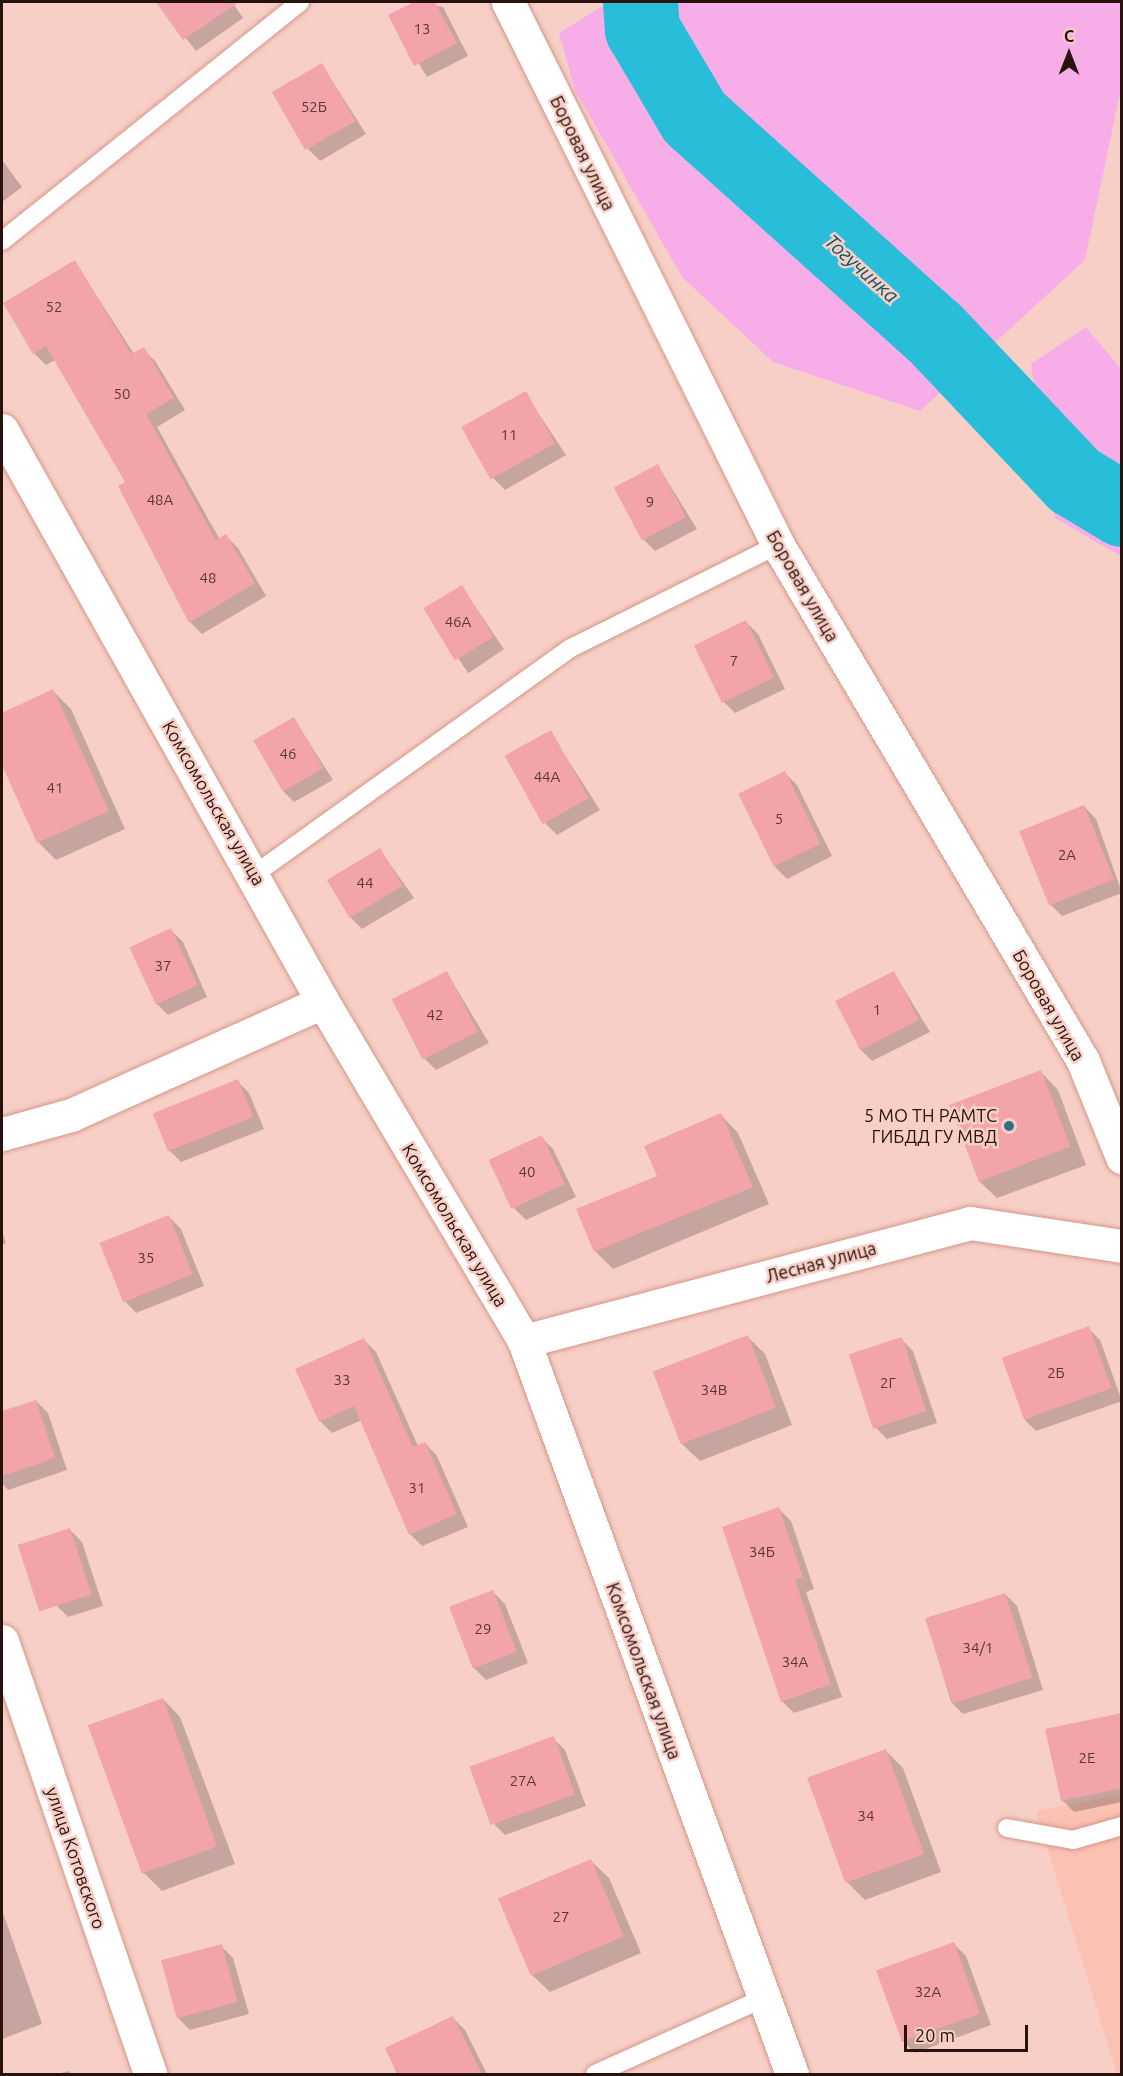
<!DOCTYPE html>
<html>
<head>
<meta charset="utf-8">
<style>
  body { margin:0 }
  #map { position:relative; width:1123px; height:2076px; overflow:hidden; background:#f7cfc6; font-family:Ubuntu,sans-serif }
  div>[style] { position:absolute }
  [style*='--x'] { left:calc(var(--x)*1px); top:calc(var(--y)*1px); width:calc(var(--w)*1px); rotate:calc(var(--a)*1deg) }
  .built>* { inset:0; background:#fbc1b3 }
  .green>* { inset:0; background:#f7ade8 }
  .shadow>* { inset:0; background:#0003; transform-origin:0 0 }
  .river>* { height:75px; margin:-37.5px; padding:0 37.5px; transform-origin:37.5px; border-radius:37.5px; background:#28beda }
  .building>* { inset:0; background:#f2a4aa; transform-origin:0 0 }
  .roads { filter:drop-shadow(0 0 2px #d59789) drop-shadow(0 0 2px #d59789) }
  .service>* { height:18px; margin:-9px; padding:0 9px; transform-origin:9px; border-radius:9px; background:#fff }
  .minor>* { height:33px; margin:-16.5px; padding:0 16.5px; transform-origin:16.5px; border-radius:16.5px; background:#fff }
  .secondary>* { height:33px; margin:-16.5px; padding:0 16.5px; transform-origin:16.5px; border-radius:16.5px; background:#fff }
  .dots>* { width:16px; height:16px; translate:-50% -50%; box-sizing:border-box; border:3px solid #f7cfc6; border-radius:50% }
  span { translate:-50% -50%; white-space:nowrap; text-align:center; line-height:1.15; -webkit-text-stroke:5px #f7cfc6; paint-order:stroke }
  .number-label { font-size:15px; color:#5a3634 }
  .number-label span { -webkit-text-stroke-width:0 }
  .street-label { font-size:18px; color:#28120d }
  .poi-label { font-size:18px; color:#28120d }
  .right { translate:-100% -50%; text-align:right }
  .water-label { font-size:20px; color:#045867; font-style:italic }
  .frame { position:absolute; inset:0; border:3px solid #28120d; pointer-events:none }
  .north { position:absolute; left:1039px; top:24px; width:60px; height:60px; -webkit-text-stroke:4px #f7cfc6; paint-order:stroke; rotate:0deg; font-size:16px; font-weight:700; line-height:24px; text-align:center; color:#28120d }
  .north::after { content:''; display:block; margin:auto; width:21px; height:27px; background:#28120d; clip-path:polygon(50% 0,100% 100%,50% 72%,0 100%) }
  .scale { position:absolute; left:904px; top:2025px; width:124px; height:27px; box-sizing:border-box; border:3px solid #28120d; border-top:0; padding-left:8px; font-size:18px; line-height:21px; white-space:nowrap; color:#28120d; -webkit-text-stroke:4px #f7cfc6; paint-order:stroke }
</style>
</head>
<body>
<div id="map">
  <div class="built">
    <div style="clip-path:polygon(1121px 1794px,1121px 2074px,1117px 2074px,1036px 1811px)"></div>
  </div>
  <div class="green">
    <div style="clip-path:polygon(609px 2px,1121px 2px,1121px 88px,1085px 260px,920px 411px,773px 362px,682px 277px,575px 90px,559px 33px)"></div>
    <div style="clip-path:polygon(1086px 327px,1121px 369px,1121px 556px,1055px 518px,1031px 364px)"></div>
  </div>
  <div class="shadow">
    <div style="clip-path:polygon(158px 2px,232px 2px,243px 18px,196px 51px)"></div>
    <div style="clip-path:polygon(417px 2px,443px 7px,468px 56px,427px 77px,390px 16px)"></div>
    <div style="clip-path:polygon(322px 65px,366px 134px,320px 161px,308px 149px)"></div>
    <div style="clip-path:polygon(2px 160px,22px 187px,2px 202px)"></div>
    <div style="clip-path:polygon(75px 262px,134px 354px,143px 349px,155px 361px,185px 410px,157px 427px,220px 540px,226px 536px,238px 548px,266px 596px,202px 634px,190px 622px,127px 482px,55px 360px,46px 365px,34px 353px)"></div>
    <div style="clip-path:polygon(525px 393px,566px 455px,505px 490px,493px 478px)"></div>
    <div style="clip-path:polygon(658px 466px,697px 529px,655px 551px,643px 539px)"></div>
    <div style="left:462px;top:587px;width:75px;height:43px;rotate:56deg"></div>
    <div style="clip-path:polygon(746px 622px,758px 634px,785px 689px,735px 713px,723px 701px)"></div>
    <div style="clip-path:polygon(53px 691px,71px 709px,125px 829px,56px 860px,39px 843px,2px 762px,2px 715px)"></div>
    <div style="clip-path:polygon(294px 719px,333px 780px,294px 802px,282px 790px)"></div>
    <div style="clip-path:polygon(550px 732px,600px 810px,557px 835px,545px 823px)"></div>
    <div style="clip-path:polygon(785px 773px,797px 785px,832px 856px,787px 879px,775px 867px)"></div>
    <div style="clip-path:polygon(1084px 806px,1096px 819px,1122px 893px,1062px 916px,1050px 904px)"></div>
    <div style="clip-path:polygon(380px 850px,414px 898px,362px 929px,350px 917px)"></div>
    <div style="clip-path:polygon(171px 930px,183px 942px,207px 997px,168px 1015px,156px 1003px)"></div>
    <div style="clip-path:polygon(447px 973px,489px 1043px,436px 1070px,424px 1058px)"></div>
    <div style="clip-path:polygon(894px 973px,930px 1032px,872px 1061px,860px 1049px)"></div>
    <div style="clip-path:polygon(1041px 1072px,1058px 1090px,1086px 1165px,997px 1198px,979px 1181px)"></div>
    <div style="clip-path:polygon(237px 1081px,249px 1093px,264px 1129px,181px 1162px,169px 1150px)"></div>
    <div style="clip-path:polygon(721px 1115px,738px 1133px,769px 1204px,613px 1269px,595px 1251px)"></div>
    <div style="clip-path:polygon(541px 1137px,553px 1149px,576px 1197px,526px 1220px,514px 1208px,491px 1161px)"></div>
    <div style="clip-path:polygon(169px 1217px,181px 1229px,204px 1286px,136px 1313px,124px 1300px)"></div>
    <div style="clip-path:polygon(2px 1231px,6px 1243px,2px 1245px)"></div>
    <div style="clip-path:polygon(1088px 1328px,1100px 1340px,1122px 1401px,1036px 1431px,1024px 1419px)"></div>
    <div style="clip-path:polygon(747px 1336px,765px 1354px,792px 1425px,700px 1461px,682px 1444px,654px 1372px)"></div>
    <div style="clip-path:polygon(901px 1339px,913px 1351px,937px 1423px,887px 1439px,875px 1427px)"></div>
    <div style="clip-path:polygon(364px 1340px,376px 1352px,418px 1446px,425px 1443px,437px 1456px,468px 1527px,422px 1546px,410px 1534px,362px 1420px,332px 1433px,320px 1421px)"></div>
    <div style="clip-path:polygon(36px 1401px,48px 1413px,67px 1470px,8px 1490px,2px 1483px,2px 1413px)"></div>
    <div style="clip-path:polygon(779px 1509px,791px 1521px,814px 1589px,806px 1592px,842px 1697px,794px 1713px,782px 1701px)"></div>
    <div style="clip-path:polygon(70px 1530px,82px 1542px,103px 1606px,68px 1617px,56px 1605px)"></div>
    <div style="clip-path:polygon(493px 1592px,505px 1604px,528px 1663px,486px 1680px,474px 1668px)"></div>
    <div style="clip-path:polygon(1005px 1594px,1017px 1606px,1043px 1690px,963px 1714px,951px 1702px,926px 1618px)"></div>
    <div style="clip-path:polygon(163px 1699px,180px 1717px,235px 1864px,162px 1891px,144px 1873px)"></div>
    <div style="clip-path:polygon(1122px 1714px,1122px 1802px,1074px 1812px,1062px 1800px)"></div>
    <div style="clip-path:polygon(553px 1738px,565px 1750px,586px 1806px,505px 1835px,493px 1823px)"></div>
    <div style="clip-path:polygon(886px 1751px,903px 1768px,941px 1872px,865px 1900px,847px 1882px)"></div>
    <div style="clip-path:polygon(591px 1861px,609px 1878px,641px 1953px,550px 1992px,532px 1975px)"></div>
    <div style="clip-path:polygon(2px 1910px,42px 2024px,2px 2039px)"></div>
    <div style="clip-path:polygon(954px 1944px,966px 1956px,991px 2025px,915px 2053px,903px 2041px)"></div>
    <div style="clip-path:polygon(221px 1946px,233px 1958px,249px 2014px,190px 2030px,178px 2018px)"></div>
    <div style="clip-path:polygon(453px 2018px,465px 2030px,487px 2074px,399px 2074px,387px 2049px)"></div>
    <div style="clip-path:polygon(68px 2071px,72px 2074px,58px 2074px)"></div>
  </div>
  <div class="river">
    <div style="--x:640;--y:2;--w:27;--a:86"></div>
    <div style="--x:642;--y:29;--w:102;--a:59.4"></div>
    <div style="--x:694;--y:117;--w:322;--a:41.9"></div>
    <div style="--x:934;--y:332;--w:204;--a:46.6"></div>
    <div style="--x:1074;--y:480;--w:56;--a:31.1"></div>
  </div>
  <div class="building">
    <div style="clip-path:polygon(156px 2px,239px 2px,183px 40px)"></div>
    <div style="clip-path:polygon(414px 2px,435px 2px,457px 43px,414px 66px,388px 15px)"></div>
    <div style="left:322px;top:63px;width:67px;height:58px;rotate:60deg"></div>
    <div style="clip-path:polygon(75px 260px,131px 354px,144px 347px,174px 398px,146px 414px,216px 540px,226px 534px,255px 583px,189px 623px,118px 486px,125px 482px,46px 346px,33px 354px,3px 303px)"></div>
    <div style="left:526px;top:391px;width:60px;height:74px;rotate:61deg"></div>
    <div style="left:658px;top:464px;width:60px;height:50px;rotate:62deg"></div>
    <div style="left:462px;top:585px;width:61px;height:45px;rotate:59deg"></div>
    <div style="left:746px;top:620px;width:64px;height:58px;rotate:64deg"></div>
    <div style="clip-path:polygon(53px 689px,109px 811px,37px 843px,2px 765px,2px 713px)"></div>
    <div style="left:294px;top:717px;width:59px;height:47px;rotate:60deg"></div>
    <div style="left:551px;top:730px;width:78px;height:53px;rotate:61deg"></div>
    <div style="left:785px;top:771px;width:81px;height:52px;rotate:64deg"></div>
    <div style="left:1084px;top:805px;width:80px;height:70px;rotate:68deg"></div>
    <div style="left:380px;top:848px;width:44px;height:62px;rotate:59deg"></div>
    <div style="left:171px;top:928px;width:63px;height:46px;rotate:65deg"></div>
    <div style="left:447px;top:971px;width:68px;height:62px;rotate:63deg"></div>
    <div style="left:894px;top:971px;width:55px;height:66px;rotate:63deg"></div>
    <div style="left:1041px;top:1070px;width:82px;height:98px;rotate:69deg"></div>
    <div style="left:238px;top:1079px;width:41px;height:92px;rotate:68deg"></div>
    <div style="clip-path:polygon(721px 1113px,753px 1187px,594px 1252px,576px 1209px,657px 1176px,644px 1146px)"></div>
    <div style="left:542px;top:1135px;width:54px;height:59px;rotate:65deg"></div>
    <div style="left:169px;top:1215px;width:64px;height:75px;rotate:68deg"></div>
    <div style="left:1089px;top:1326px;width:66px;height:93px;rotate:70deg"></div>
    <div style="left:748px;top:1335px;width:78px;height:102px;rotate:69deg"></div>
    <div style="left:902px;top:1337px;width:78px;height:56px;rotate:72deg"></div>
    <div style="clip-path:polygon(364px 1338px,413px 1447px,425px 1442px,457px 1514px,409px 1535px,354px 1406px,319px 1422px,295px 1369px)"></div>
    <div style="clip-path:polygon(36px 1400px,55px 1458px,2px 1476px,2px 1411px)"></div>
    <div style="clip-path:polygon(779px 1507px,803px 1577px,795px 1580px,831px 1684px,781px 1702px,722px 1527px)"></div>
    <div style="left:70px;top:1528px;width:70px;height:55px;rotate:72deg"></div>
    <div style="left:493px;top:1590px;width:66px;height:47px;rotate:69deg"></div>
    <div style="left:1005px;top:1593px;width:89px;height:84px;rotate:72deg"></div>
    <div style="left:163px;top:1698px;width:158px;height:80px;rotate:70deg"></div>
    <div style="clip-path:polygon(1122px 1713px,1122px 1788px,1061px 1801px,1045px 1729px)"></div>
    <div style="left:554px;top:1736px;width:62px;height:90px;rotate:70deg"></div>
    <div style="left:886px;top:1749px;width:112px;height:84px;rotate:70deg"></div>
    <div style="left:591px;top:1859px;width:84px;height:101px;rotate:67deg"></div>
    <div style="left:954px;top:1942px;width:76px;height:83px;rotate:70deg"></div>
    <div style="left:222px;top:1944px;width:60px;height:63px;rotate:75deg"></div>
    <div style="clip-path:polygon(453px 2016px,482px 2074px,397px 2074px,385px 2048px)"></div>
  </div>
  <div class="roads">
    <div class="service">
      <div style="--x:2;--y:241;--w:382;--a:-38.7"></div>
      <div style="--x:255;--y:874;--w:388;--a:-35.6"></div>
      <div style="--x:571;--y:648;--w:231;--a:-26.5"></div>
      <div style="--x:1007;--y:1828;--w:67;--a:10.3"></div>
      <div style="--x:1073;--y:1840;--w:51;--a:-15.9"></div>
      <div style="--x:595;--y:2074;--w:185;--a:-24.2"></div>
    </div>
    <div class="minor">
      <div style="--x:508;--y:2;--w:606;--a:63.56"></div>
      <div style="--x:778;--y:545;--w:599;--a:59.41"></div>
      <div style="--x:1083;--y:1061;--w:104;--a:67.9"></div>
      <div style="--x:2;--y:1134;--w:72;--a:-15.4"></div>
      <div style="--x:71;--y:1115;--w:276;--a:-24.2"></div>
      <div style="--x:524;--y:1341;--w:461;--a:-14.8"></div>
      <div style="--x:970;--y:1223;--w:154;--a:8.6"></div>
      <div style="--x:2;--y:1641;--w:458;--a:71.1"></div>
    </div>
    <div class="secondary">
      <div style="--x:2;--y:430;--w:656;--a:60.7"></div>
      <div style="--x:323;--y:1002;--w:394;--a:59.3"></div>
      <div style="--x:524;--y:1341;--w:780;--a:69.92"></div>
    </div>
  </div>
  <div class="dots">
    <div style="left:1009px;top:1126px;background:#2e7382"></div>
  </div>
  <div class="number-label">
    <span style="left:422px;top:29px">13</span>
    <span style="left:314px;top:107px">52Б</span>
    <span style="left:54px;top:307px">52</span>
    <span style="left:122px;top:394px">50</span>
    <span style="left:509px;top:435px">11</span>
    <span style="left:160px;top:500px">48А</span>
    <span style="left:650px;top:502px">9</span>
    <span style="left:208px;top:578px">48</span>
    <span style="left:458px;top:622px">46А</span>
    <span style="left:734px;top:661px">7</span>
    <span style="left:288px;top:754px">46</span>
    <span style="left:547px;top:777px">44А</span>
    <span style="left:55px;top:788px">41</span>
    <span style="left:779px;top:819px">5</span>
    <span style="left:1067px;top:855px">2А</span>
    <span style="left:365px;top:883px">44</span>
    <span style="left:163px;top:966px">37</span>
    <span style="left:877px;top:1010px">1</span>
    <span style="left:435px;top:1015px">42</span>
    <span style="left:527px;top:1172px">40</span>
    <span style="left:146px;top:1258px">35</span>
    <span style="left:1056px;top:1373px">2Б</span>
    <span style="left:342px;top:1380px">33</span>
    <span style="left:888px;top:1383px">2Г</span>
    <span style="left:714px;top:1390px">34В</span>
    <span style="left:417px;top:1488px">31</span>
    <span style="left:762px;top:1552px">34Б</span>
    <span style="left:483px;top:1629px">29</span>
    <span style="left:978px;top:1648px">34/1</span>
    <span style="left:795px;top:1662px">34А</span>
    <span style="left:1087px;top:1758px">2Е</span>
    <span style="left:523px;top:1781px">27А</span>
    <span style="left:866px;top:1816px">34</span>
    <span style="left:561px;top:1917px">27</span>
    <span style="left:928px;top:1992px">32А</span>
  </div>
  <div class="street-label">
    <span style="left:583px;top:153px;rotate:64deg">Боровая улица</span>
    <span style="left:803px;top:586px;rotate:60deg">Боровая улица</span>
    <span style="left:214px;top:803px;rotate:60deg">Комсомольская улица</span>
    <span style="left:1049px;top:1005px;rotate:60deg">Боровая улица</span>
    <span style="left:455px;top:1225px;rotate:59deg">Комсомольская улица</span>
    <span style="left:821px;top:1262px;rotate:-15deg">Лесная улица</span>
    <span style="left:644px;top:1671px;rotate:70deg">Комсомольская улица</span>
    <span style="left:76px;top:1858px;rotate:71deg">улица Котовского</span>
  </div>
  <div class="poi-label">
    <span class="right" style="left:997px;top:1126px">5 МО ТН РАМТС<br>ГИБДД ГУ МВД</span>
  </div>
  <div class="water-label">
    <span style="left:862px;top:268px;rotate:42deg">Тогучинка</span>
  </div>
  <div class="frame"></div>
  <div class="north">С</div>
  <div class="scale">20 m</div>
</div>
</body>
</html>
